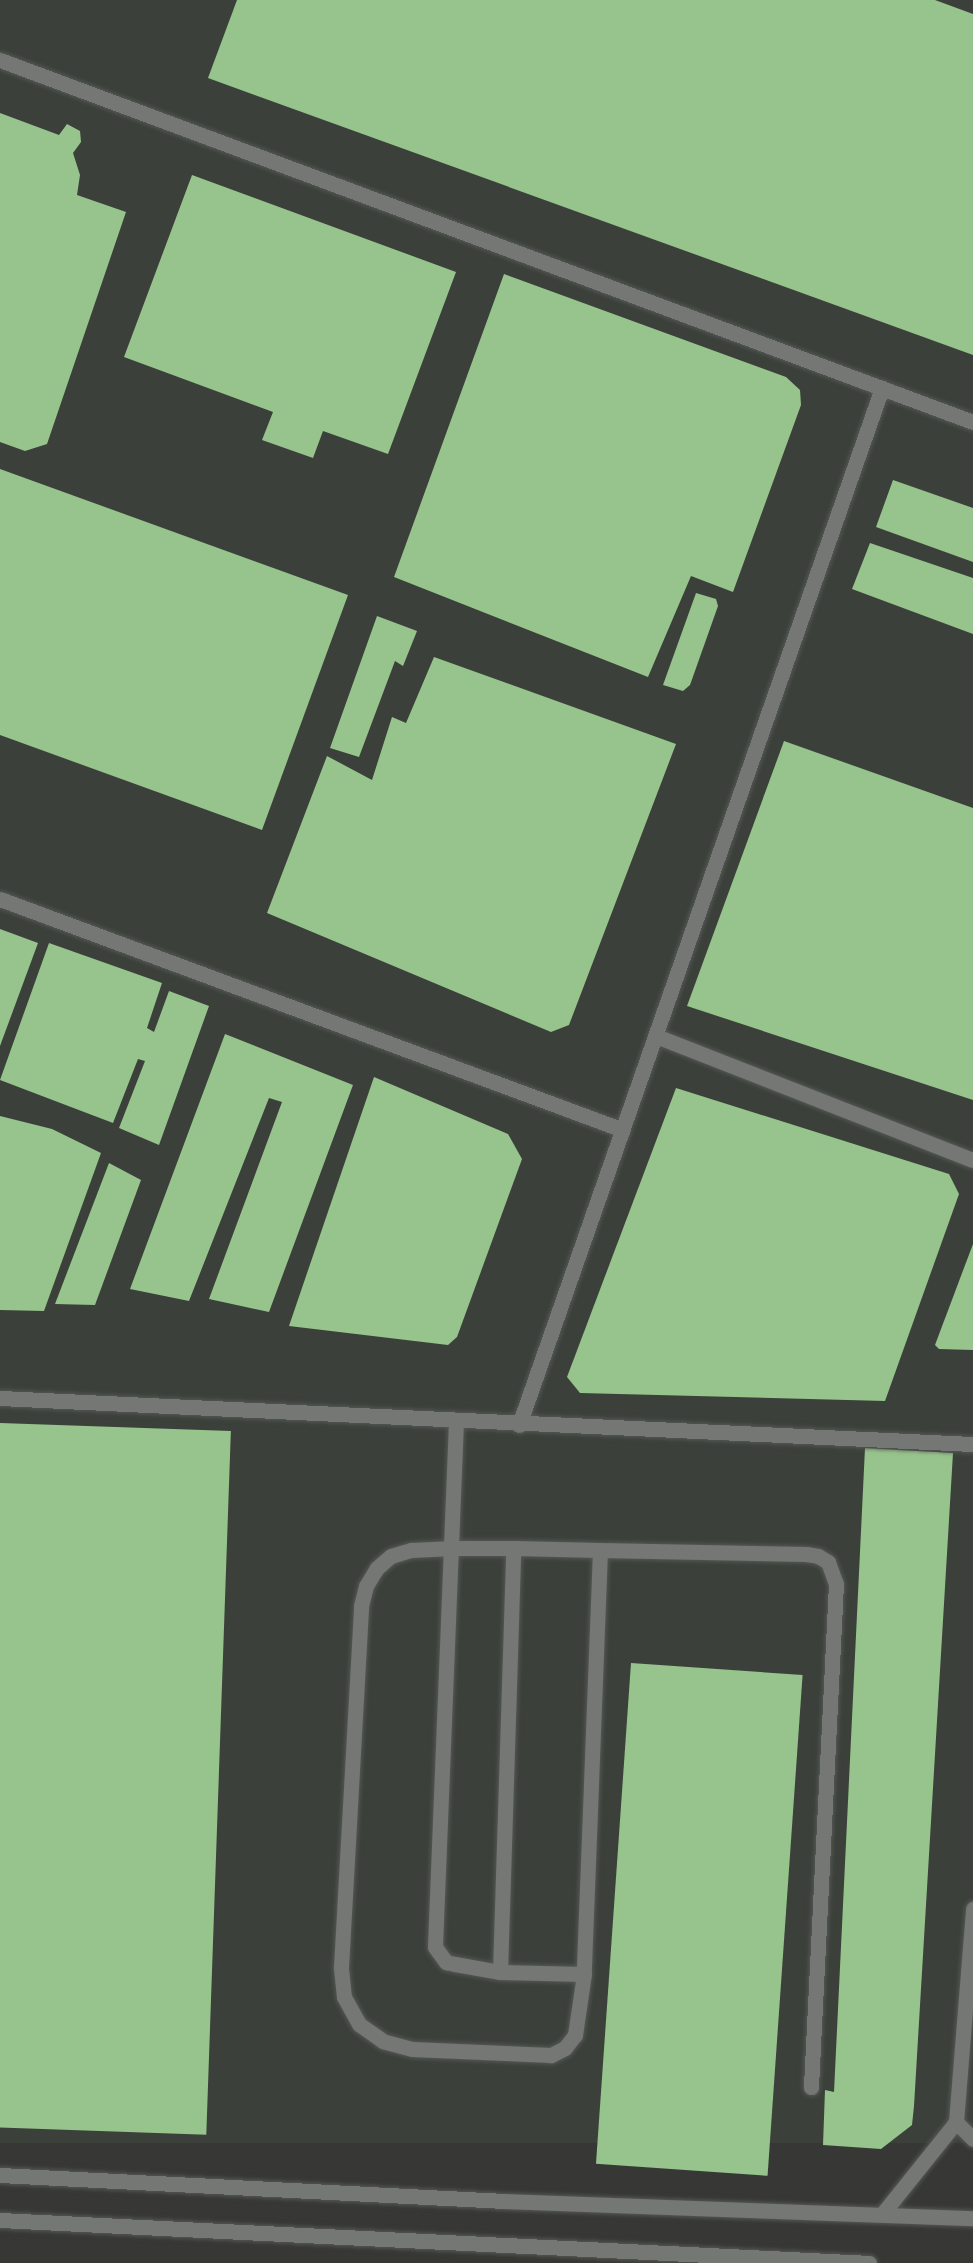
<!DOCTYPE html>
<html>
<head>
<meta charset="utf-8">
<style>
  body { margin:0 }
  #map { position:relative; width:973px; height:2263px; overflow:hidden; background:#373836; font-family:Commissioner,sans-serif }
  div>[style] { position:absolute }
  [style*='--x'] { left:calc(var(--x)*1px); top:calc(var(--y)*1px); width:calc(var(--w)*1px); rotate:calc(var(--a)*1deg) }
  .built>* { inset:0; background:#3b413a; transform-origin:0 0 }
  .building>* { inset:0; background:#97c48c; transform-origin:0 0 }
  .roads { filter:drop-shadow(0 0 2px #555755) drop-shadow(0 0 2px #555755) }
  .minor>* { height:15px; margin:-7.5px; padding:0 7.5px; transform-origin:7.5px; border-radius:7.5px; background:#757774 }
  span { translate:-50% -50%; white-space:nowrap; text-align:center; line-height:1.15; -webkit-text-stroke:6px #1f1f1e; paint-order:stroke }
</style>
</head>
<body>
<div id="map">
  <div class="built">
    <div style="left:0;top:0;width:973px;height:2143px"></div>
  </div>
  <div class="building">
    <div style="clip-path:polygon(237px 0,935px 0,973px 14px,973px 355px,208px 78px)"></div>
    <div style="clip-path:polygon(0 113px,59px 135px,67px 124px,80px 131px,81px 142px,73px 153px,80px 175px,77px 195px,126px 212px,47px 444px,25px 451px,0 442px)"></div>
    <div style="clip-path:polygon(192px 175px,456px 272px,388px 454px,323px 431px,313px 458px,262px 440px,273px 412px,124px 357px)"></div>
    <div style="clip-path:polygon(504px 274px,764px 369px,786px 377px,800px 390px,801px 405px,733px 592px,691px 576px,648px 677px,394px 577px)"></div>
    <div style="clip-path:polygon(0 469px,348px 595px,262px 830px,0 735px)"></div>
    <div style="clip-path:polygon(893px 480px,973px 508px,973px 562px,876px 527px)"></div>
    <div style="clip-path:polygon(870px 543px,973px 578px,973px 634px,852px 589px)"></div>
    <div style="clip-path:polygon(696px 593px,716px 599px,718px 606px,690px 685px,683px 691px,663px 685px)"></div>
    <div style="clip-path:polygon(377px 616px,417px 631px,403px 666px,395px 661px,359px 757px,330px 748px)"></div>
    <div style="clip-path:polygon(434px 657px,676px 744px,569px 1025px,551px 1032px,267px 913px,327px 756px,372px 780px,392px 717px,406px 723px)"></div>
    <div style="clip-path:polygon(784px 741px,973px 808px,973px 1100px,687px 1006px)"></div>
    <div style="clip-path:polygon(0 929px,38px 943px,0 1046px)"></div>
    <div style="clip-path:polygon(49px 943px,162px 983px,147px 1028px,154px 1032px,169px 991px,209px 1006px,159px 1145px,119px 1128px,145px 1061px,138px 1059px,113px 1123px,0 1080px)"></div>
    <div style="clip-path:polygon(225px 1034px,353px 1085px,269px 1312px,209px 1299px,282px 1102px,269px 1098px,189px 1301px,130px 1289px)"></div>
    <div style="clip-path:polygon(374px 1077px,508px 1134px,522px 1159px,457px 1337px,448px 1345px,289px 1326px)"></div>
    <div style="clip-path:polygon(676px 1088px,949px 1174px,959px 1194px,885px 1401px,580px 1393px,567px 1377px)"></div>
    <div style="clip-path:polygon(0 1116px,52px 1129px,101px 1153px,44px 1311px,0 1310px)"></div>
    <div style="clip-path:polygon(109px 1163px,141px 1180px,95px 1305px,55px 1304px)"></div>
    <div style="clip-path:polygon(973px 1244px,973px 1350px,939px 1349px,935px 1345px)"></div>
    <div style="left:0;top:1423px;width:231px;height:704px;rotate:2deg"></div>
    <div style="clip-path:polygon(865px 1448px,953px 1453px,914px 2106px,912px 2125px,881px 2149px,823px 2145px,825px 2090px,834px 2092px)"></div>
    <div style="left:631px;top:1663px;width:172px;height:502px;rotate:4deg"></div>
  </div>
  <div class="roads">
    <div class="minor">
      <div style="--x:0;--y:60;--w:1038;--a:20.41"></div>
      <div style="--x:0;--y:899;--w:664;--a:20.34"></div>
      <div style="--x:656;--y:1036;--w:340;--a:21.4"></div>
      <div style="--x:0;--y:1398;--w:974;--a:2.71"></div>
      <div style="--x:456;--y:1421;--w:526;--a:92.29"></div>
      <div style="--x:435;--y:1947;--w:19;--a:54"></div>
      <div style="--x:446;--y:1962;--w:9;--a:13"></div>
      <div style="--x:455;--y:1964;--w:46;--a:10.1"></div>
      <div style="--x:500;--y:1972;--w:84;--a:1.4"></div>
      <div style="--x:519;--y:1425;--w:1099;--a:-70.71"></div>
      <div style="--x:600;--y:1550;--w:424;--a:92.2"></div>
      <div style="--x:584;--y:1974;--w:62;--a:98.4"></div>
      <div style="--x:575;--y:2035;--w:16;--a:128"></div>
      <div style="--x:565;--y:2048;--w:16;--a:153"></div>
      <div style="--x:551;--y:2055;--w:139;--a:-177.5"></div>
      <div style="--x:412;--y:2049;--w:30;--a:-165"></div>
      <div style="--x:383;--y:2041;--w:29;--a:-145"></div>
      <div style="--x:359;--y:2024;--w:31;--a:-119"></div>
      <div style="--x:344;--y:1997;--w:30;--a:-96"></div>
      <div style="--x:341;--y:1967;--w:362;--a:-86.8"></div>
      <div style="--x:361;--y:1606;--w:21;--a:-76"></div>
      <div style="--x:366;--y:1586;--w:21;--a:-59"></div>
      <div style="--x:377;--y:1568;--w:18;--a:-41"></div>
      <div style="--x:391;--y:1556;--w:21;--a:-17"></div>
      <div style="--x:411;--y:1550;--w:42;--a:-2.7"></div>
      <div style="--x:453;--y:1548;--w:60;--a:0"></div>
      <div style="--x:513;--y:1548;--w:87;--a:1.3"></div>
      <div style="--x:600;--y:1550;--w:206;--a:1.1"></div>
      <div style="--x:806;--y:1554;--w:12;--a:9"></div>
      <div style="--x:818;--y:1556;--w:12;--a:31"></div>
      <div style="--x:828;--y:1562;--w:23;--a:70"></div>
      <div style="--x:836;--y:1584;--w:504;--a:92.85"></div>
      <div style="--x:500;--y:1972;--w:424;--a:-88.2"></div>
      <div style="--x:956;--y:2122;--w:24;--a:45"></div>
      <div style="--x:0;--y:2175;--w:505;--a:2.95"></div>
      <div style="--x:504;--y:2201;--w:469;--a:2.1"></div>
      <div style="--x:883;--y:2213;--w:117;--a:-51.3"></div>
      <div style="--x:956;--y:2122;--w:214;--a:-85.4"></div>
      <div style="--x:0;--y:2220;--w:870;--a:2.83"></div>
    </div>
  </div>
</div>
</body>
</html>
